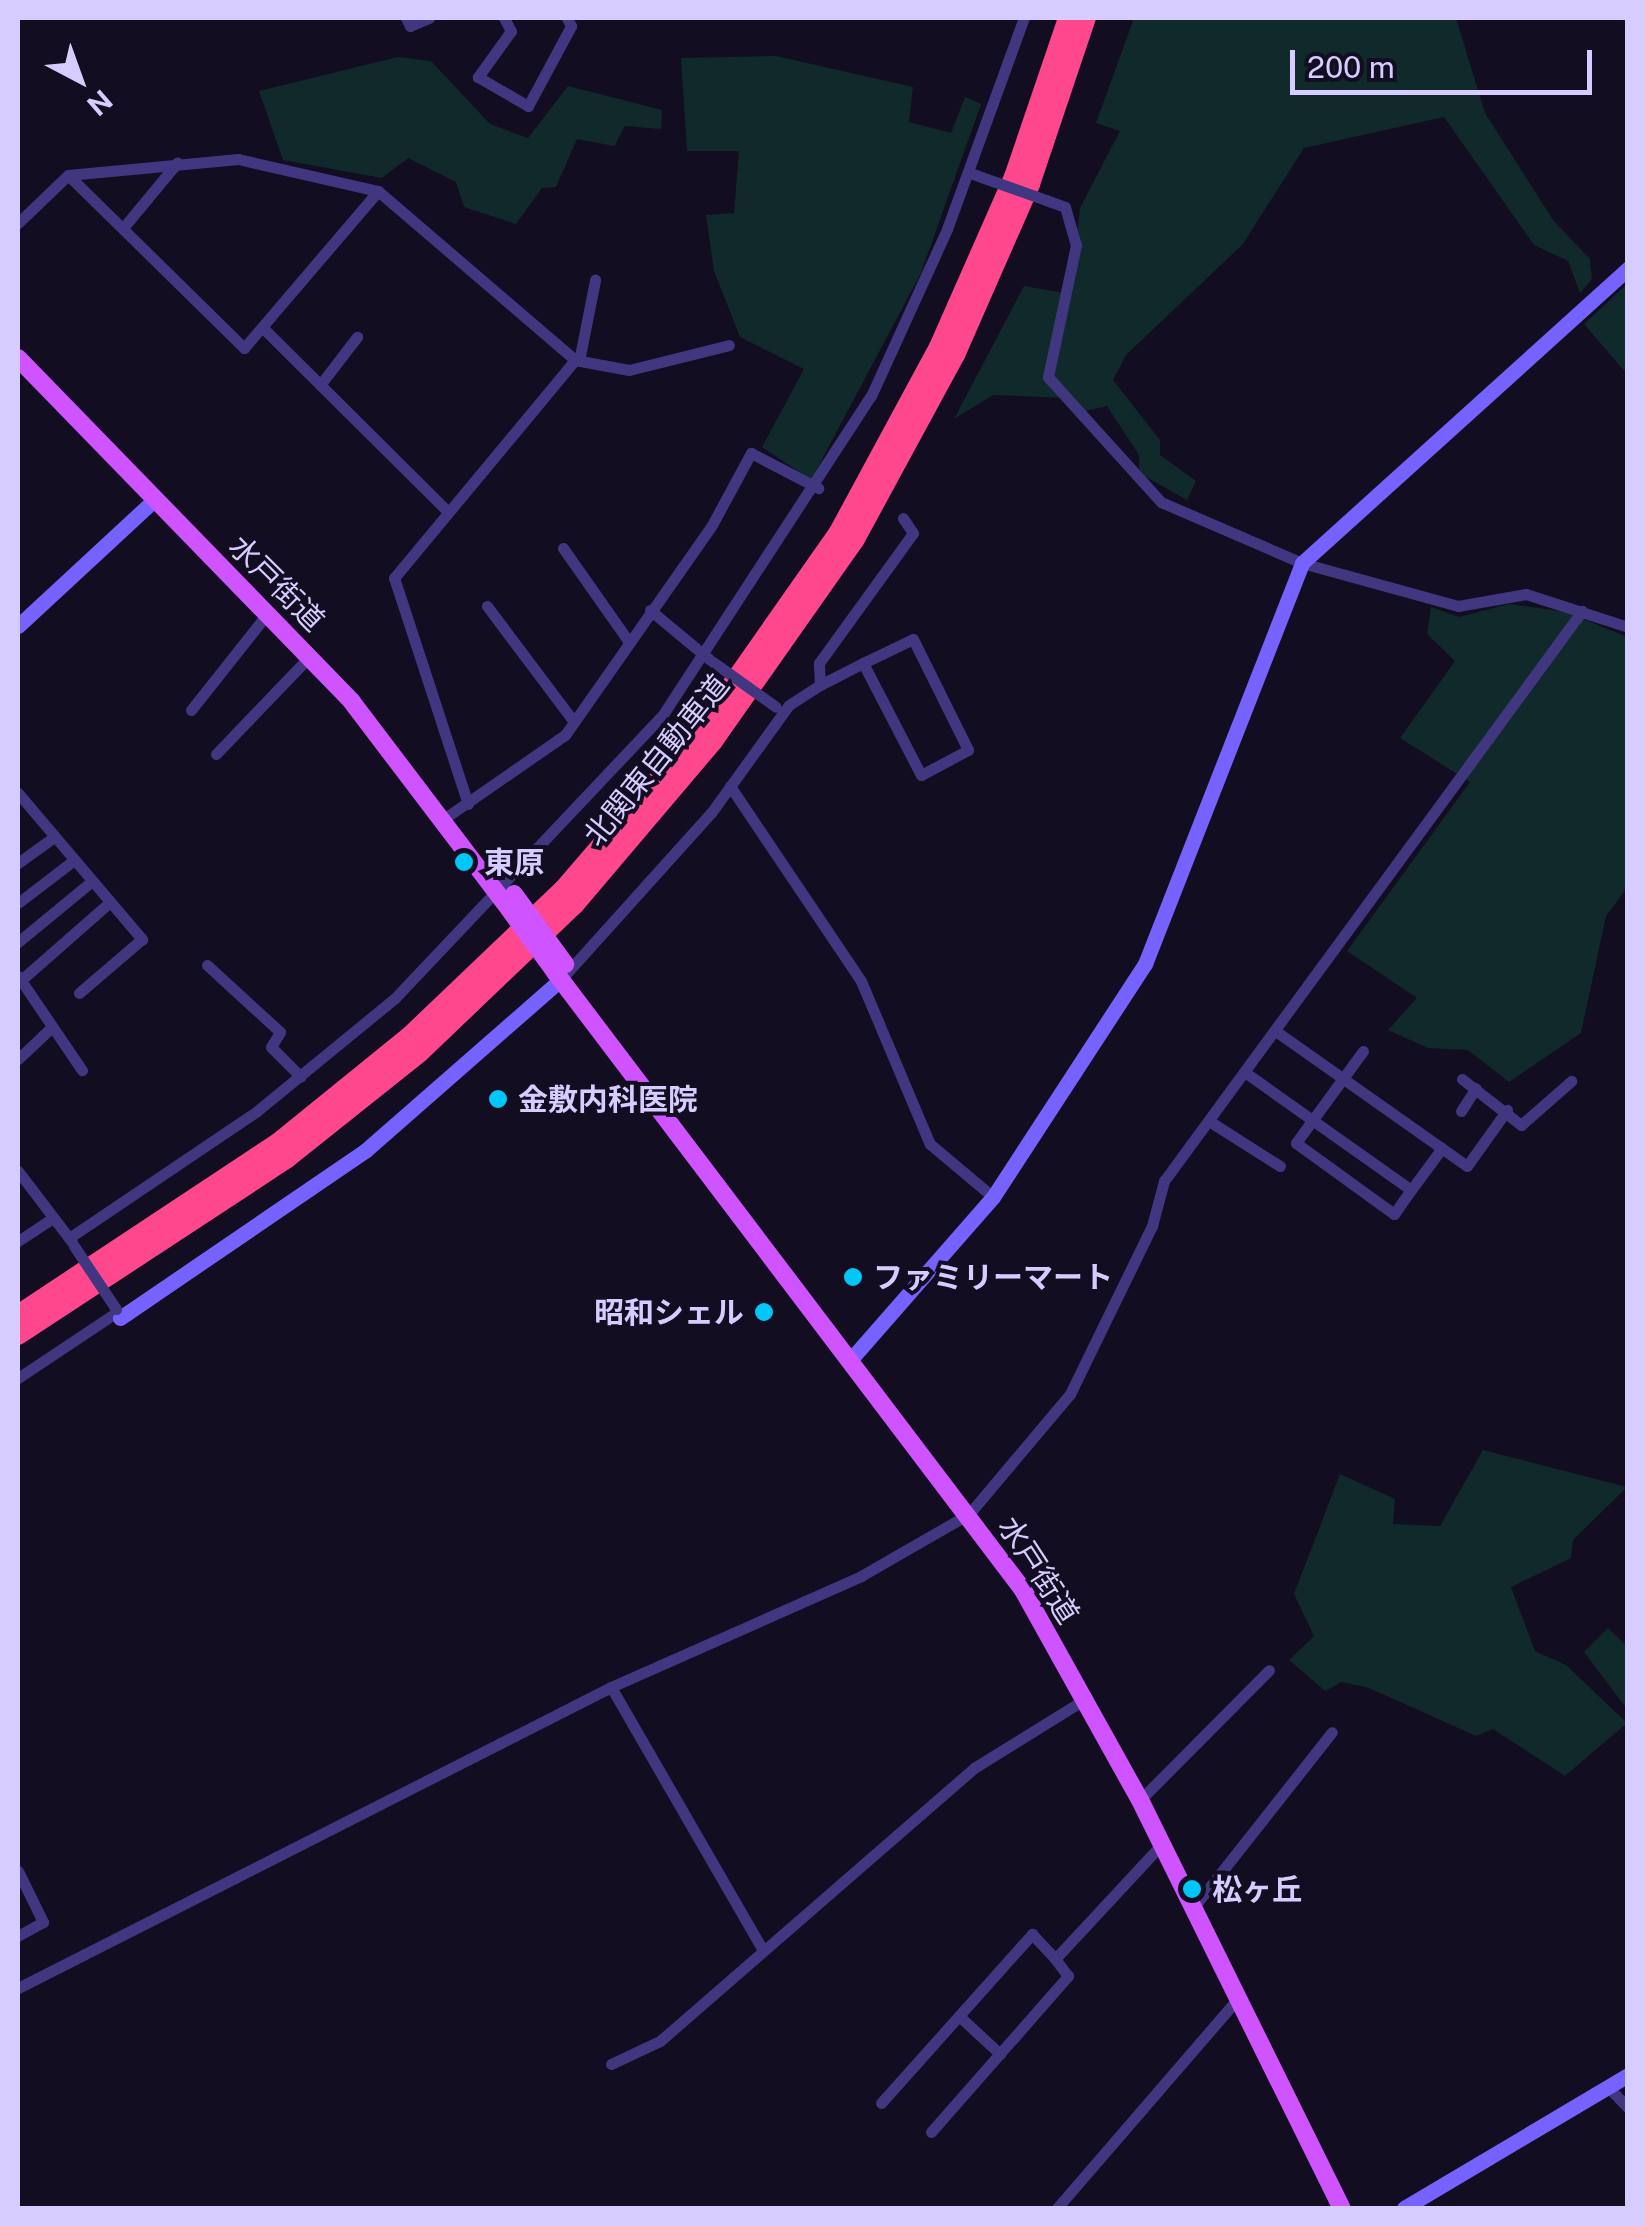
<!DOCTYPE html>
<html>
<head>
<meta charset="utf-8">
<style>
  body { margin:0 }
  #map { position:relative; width:1645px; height:2226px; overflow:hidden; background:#120d21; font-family:"Public Sans","Noto Sans JP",sans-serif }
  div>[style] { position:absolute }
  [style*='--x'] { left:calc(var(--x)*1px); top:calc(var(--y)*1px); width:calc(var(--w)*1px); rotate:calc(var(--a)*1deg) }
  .green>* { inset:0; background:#10292b }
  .street>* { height:11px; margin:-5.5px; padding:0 5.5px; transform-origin:5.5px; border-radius:5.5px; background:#413780 }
  .secondary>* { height:15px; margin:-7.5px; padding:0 7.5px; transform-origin:7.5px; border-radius:7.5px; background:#7663ff }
  .primary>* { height:18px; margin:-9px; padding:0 9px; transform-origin:9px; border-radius:9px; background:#cf53ff }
  .highway>* { height:20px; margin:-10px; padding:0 10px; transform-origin:10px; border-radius:10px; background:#ff478e }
  .street-bridge>* { height:11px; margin:-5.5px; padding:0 5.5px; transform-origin:5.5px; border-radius:5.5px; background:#413780 }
  .primary-bridge>* { height:18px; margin:-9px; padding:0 9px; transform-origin:9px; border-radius:9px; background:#cf53ff }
  .dots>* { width:28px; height:28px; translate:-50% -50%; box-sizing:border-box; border:5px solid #120d21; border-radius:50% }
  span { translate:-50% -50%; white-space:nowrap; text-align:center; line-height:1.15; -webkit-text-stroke:8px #120d21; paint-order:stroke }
  .street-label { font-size:30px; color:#d7ccff }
  .poi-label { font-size:30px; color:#d7ccff; font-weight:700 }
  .left { translate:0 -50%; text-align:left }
  .right { translate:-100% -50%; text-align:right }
  .frame { position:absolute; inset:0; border:20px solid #d7ccff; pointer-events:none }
  .north { position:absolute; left:30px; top:30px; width:100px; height:100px; -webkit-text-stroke:8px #120d21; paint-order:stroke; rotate:139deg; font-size:28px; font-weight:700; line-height:40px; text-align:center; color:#d7ccff }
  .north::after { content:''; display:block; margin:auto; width:35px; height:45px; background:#d7ccff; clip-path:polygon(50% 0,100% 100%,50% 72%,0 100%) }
  .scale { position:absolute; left:1290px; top:50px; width:302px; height:45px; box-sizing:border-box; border:5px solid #d7ccff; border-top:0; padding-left:12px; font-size:30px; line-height:35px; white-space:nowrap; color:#d7ccff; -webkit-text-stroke:8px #120d21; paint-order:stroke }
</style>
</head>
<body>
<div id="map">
  <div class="green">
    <div style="clip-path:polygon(1134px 18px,1456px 18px,1485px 113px,1553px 220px,1590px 259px,1592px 279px,1580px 293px,1568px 261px,1534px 245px,1444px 117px,1304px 148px,1243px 244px,1126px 355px,1113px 380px,1160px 440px,1160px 455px,1196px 481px,1187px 500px,1139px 473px,1139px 455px,1107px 406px,1082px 412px,1067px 398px,993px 395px,954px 419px,1024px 286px,1070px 294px,1080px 208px,1120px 131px,1096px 123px)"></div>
    <div style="clip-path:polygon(776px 56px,913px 87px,909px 122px,951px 133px,965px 97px,981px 104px,921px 273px,811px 480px,762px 447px,804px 369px,740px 337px,714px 271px,706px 215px,734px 213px,739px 151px,687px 151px,681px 58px)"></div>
    <div style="clip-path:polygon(398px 57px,431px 61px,490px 124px,528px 138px,568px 86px,662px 110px,661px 129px,625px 126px,614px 146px,577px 139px,556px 187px,542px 188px,516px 224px,464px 207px,456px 182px,408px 158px,382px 178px,283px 160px,259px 91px)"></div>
    <div style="clip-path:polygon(1627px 284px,1627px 374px,1584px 324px)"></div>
    <div style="clip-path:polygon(1509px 604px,1566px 612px,1627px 637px,1627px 888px,1606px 916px,1581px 1033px,1509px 1082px,1468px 1050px,1428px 1048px,1388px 1030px,1417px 998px,1347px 951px,1470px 782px,1400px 738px,1455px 661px,1427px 634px,1431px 607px,1459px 617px)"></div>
    <div style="clip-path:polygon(1483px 1450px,1627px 1487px,1573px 1540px,1571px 1558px,1511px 1587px,1535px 1651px,1566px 1665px,1627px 1723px,1565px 1776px,1493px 1729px,1476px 1736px,1369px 1688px,1342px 1682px,1325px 1691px,1289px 1660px,1314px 1636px,1294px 1594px,1340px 1474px,1395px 1499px,1393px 1524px,1440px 1526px)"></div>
    <div style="clip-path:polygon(1608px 1628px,1627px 1646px,1627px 1709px,1584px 1652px)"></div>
  </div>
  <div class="street">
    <div style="--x:406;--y:18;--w:9;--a:63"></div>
    <div style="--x:410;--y:26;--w:21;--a:-23"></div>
    <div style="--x:504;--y:18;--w:15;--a:62"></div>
    <div style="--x:511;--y:31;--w:57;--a:125.7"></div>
    <div style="--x:478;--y:77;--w:58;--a:30.1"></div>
    <div style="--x:528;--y:106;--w:91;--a:-61.7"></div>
    <div style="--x:571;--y:26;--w:9;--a:-117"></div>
    <div style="--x:68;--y:175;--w:247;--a:44.5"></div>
    <div style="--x:244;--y:348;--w:206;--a:-49.5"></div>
    <div style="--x:1046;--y:200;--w:20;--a:20"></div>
    <div style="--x:1065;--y:207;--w:40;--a:74"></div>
    <div style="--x:1076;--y:245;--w:135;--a:102"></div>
    <div style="--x:1048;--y:377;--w:169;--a:47.9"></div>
    <div style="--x:1161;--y:502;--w:154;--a:23.4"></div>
    <div style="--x:1302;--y:563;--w:162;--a:15.4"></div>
    <div style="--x:1458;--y:606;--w:69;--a:-10"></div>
    <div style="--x:1526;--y:594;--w:107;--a:17.9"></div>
    <div style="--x:18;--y:223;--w:69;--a:-43.8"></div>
    <div style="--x:68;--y:175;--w:171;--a:-5.4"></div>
    <div style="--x:238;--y:159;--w:144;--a:12.9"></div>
    <div style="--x:378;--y:191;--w:260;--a:40.6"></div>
    <div style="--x:575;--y:360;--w:55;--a:10.5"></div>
    <div style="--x:629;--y:370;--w:103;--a:-14"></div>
    <div style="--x:123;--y:228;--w:85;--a:-50.3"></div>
    <div style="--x:264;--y:329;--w:258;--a:44.8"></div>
    <div style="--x:579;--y:361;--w:83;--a:-78.8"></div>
    <div style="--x:320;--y:385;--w:61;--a:-52.4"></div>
    <div style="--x:563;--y:548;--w:111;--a:54.9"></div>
    <div style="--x:487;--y:606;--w:145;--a:53.1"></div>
    <div style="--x:650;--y:610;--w:77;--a:39.7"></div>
    <div style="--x:820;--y:685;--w:22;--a:-93"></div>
    <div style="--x:819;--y:663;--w:160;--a:-54.1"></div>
    <div style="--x:913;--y:533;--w:18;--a:-124"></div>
    <div style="--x:191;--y:710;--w:124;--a:-51.6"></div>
    <div style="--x:216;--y:754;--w:136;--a:-46.2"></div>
    <div style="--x:730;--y:786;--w:235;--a:56.1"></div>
    <div style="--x:861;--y:981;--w:177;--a:67.1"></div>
    <div style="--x:930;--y:1144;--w:82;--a:40.1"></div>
    <div style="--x:18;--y:793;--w:192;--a:49.7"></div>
    <div style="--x:142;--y:939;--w:83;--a:139.4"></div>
    <div style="--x:468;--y:804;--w:238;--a:-108.1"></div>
    <div style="--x:394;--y:578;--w:283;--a:-50.3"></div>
    <div style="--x:445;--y:818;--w:146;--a:-34.7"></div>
    <div style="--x:565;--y:735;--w:256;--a:-55"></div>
    <div style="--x:712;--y:525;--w:82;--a:-61.6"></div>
    <div style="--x:751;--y:453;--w:76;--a:27.6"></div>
    <div style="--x:18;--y:863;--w:44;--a:-35.8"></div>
    <div style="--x:18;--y:903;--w:71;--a:-37.5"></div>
    <div style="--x:18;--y:942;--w:96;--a:-39.5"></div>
    <div style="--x:207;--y:965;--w:99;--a:42.5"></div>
    <div style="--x:280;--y:1032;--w:17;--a:121"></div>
    <div style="--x:271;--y:1047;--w:42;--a:45"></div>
    <div style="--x:18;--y:976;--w:114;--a:55.8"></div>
    <div style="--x:564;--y:976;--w:219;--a:-48"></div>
    <div style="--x:711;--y:813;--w:133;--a:-54.2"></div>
    <div style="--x:789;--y:705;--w:37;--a:-33"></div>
    <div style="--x:820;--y:685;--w:48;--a:-27.1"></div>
    <div style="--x:863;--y:663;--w:55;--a:-25.6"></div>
    <div style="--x:913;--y:639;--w:124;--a:63.6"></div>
    <div style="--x:968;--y:750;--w:53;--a:152"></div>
    <div style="--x:921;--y:775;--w:126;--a:-117.4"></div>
    <div style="--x:20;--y:981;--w:120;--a:-41.3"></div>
    <div style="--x:1277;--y:1032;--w:232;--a:35.2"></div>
    <div style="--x:1467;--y:1166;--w:69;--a:-54.5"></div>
    <div style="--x:1363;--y:1051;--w:114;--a:126.1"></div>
    <div style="--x:1296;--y:1143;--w:121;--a:35.9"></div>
    <div style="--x:1394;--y:1214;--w:29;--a:-55"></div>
    <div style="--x:18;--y:1059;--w:47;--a:-43.3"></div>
    <div style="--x:1246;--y:1073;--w:202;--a:35.3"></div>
    <div style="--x:1411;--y:1190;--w:52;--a:-53.6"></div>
    <div style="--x:1462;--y:1079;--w:75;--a:37.9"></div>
    <div style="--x:1521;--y:1125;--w:67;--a:-41.3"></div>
    <div style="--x:1461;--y:1111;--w:27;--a:-57"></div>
    <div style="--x:1209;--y:1121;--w:84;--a:32.4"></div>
    <div style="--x:18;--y:1171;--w:89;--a:52.7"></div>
    <div style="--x:69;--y:1238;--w:227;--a:-34"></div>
    <div style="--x:257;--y:1111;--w:178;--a:-39.3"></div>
    <div style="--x:395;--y:998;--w:388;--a:-46.6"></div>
    <div style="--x:662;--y:716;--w:382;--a:-56.9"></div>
    <div style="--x:871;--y:396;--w:183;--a:-65.5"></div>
    <div style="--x:947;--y:229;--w:225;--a:-70"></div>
    <div style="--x:18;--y:1241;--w:42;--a:-33.3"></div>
    <div style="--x:18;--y:1378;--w:119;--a:-33.7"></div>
    <div style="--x:611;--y:1687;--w:300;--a:60"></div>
    <div style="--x:1140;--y:1800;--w:183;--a:-45.2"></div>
    <div style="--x:18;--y:1871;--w:57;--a:63.9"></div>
    <div style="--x:43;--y:1922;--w:29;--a:151"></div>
    <div style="--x:1193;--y:1908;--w:224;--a:-51.7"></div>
    <div style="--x:18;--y:1988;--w:665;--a:-26.91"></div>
    <div style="--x:611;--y:1687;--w:274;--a:-23.9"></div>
    <div style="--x:861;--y:1576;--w:125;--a:-29.9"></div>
    <div style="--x:969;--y:1514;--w:157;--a:-49.9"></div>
    <div style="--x:1070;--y:1394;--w:187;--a:-64"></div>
    <div style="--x:1152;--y:1226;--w:47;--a:-75.1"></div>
    <div style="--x:1164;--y:1181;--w:707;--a:-53.75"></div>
    <div style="--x:959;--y:2016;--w:56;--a:42.8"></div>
    <div style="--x:611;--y:2064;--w:54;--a:-25.1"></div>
    <div style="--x:660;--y:2041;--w:416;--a:-41"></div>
    <div style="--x:974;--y:1768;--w:133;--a:-31.8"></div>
    <div style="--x:1608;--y:2087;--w:29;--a:46"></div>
    <div style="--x:881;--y:2103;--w:227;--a:-48.2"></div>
    <div style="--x:1032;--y:1934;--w:34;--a:47"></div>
    <div style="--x:931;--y:2132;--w:208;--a:-48.7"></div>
    <div style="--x:1068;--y:1976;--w:21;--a:-127"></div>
    <div style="--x:1055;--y:1959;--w:157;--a:-47.1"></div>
    <div style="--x:1057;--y:2208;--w:277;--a:-49.2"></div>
  </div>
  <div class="secondary">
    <div style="--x:18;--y:626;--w:187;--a:-42.8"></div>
    <div style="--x:120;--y:1318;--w:298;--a:-34.3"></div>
    <div style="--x:366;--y:1150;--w:259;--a:-41.2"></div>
    <div style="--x:852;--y:1358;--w:214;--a:-48.8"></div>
    <div style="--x:993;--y:1197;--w:278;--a:-56.9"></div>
    <div style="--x:1145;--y:964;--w:431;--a:-68.6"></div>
    <div style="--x:1302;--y:563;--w:440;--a:-42.1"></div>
    <div style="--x:1404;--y:2208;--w:261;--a:-30.7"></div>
  </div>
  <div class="primary">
    <div style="--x:18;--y:358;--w:479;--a:45.8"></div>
    <div style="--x:352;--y:702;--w:251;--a:52.8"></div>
    <div style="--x:555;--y:972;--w:775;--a:52.86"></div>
    <div style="--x:1023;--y:1590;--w:240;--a:60.9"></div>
    <div style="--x:1140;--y:1800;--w:455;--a:63.7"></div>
  </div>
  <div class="highway">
    <div style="--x:18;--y:1315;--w:312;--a:-33.5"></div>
    <div style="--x:278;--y:1143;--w:169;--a:-39"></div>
    <div style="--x:409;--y:1037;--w:213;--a:-43.7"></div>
    <div style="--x:563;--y:890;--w:208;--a:-49.3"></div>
    <div style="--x:699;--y:732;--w:244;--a:-55"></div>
    <div style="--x:839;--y:532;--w:210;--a:-61.6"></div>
    <div style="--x:939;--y:347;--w:186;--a:-66.2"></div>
    <div style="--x:1014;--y:177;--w:168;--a:-71.2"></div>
    <div style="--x:18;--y:1335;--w:321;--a:-33.3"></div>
    <div style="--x:286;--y:1159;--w:171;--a:-38.6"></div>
    <div style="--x:420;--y:1052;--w:213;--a:-43.7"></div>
    <div style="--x:574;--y:905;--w:215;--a:-49.7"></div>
    <div style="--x:713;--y:741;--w:247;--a:-54.9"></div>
    <div style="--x:855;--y:539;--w:209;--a:-61.5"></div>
    <div style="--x:955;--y:355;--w:187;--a:-66.3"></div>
    <div style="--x:1030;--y:184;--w:175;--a:-71.4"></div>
  </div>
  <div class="street-bridge">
    <div style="--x:973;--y:174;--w:77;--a:19.6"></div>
    <div style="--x:713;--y:662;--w:77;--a:35.5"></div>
    <div style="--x:74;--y:1246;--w:76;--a:56.3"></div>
  </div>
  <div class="primary-bridge">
    <div style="--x:514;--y:894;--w:87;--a:53.9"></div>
    <div style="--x:504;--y:902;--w:87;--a:53.9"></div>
  </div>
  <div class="dots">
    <div style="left:464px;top:862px;background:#00c7f7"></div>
    <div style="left:498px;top:1099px;background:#00c7f7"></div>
    <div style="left:853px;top:1277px;background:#00c7f7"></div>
    <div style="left:764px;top:1312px;background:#00c7f7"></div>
    <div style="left:1192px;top:1889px;background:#00c7f7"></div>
  </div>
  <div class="street-label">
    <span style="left:277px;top:583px;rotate:45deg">水戸街道</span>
    <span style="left:656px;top:760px;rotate:-51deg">北関東自動車道</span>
    <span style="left:1039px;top:1570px;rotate:57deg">水戸街道</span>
  </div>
  <div class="poi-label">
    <span class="left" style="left:484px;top:862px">東原</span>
    <span class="left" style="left:518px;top:1099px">金敷内科医院</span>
    <span class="left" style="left:873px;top:1277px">ファミリーマート</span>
    <span class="right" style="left:744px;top:1312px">昭和シェル</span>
    <span class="left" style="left:1212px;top:1889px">松ヶ丘</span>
  </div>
  <div class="frame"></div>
  <div class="north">N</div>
  <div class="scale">200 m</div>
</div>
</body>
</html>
